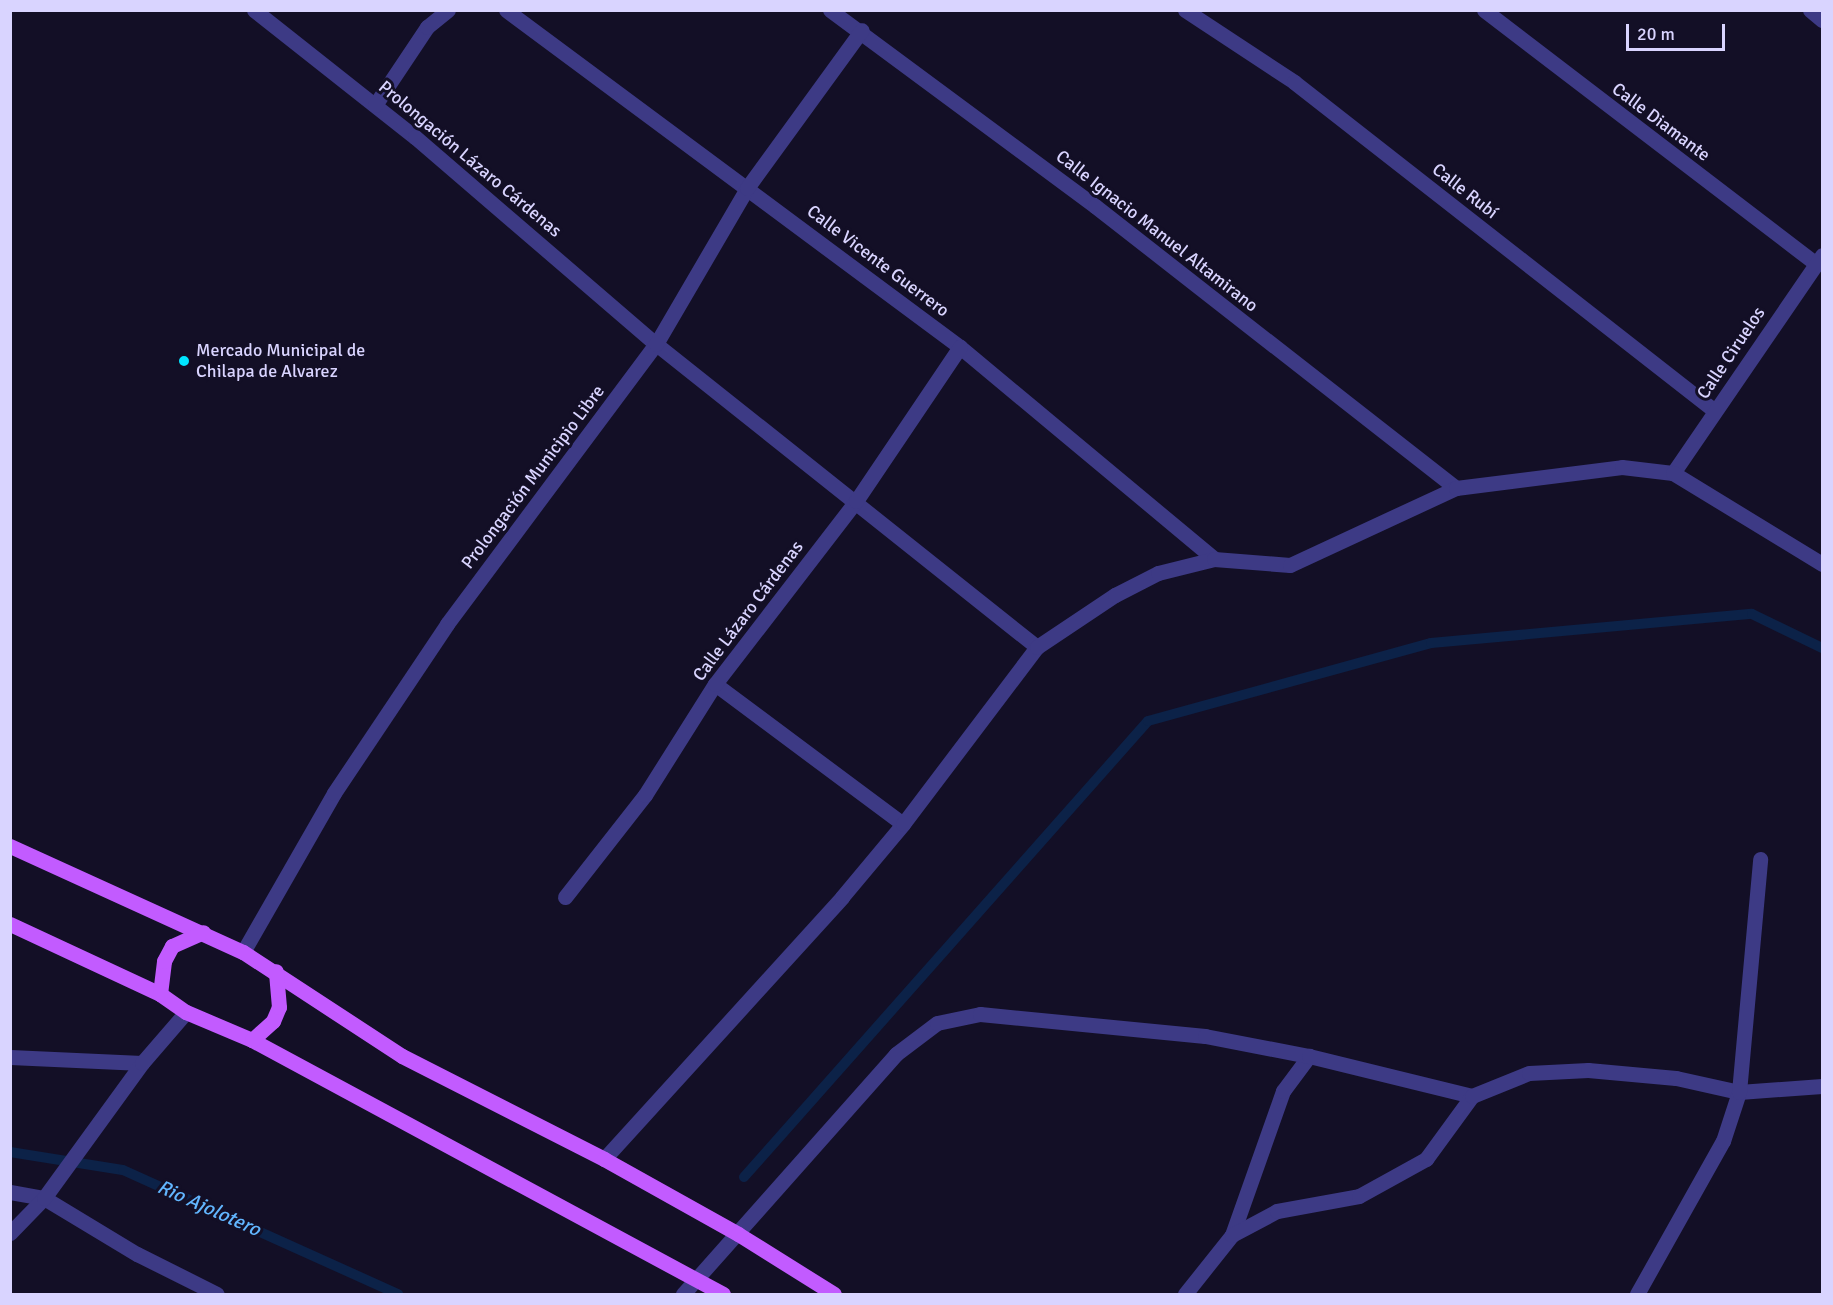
<!DOCTYPE html>
<html>
<head>
<meta charset="utf-8">
<style>
  body { margin:0 }
  #map { position:relative; width:1833px; height:1305px; overflow:hidden; background:#130f26; font-family:Signika,sans-serif }
  div>[style] { position:absolute }
  [style*='--x'] { left:calc(var(--x)*1px); top:calc(var(--y)*1px); width:calc(var(--w)*1px); rotate:calc(var(--a)*1deg) }
  .stream>* { height:10px; margin:-5px; padding:0 5px; transform-origin:5px; border-radius:5px; background:#0c2248 }
  .street>* { height:15px; margin:-7.5px; padding:0 7.5px; transform-origin:7.5px; border-radius:7.5px; background:#3d3a85 }
  .primary>* { height:15px; margin:-7.5px; padding:0 7.5px; transform-origin:7.5px; border-radius:7.5px; background:#c25bff }
  .dots>* { width:16px; height:16px; translate:-50% -50%; box-sizing:border-box; border:3px solid #130f26; border-radius:50% }
  span { translate:-50% -50%; white-space:nowrap; text-align:center; line-height:1.15; -webkit-text-stroke:6px #130f26; paint-order:stroke }
  .street-label { font-size:18px; color:#d9d4ff }
  .poi-label { font-size:18px; color:#d9d4ff }
  .left { translate:0 -50%; text-align:left }
  .water-label { font-size:20px; color:#62b6ff; font-style:italic }
  .frame { position:absolute; inset:0; border:12px solid #d9d4ff; pointer-events:none }
  .scale { position:absolute; left:1626px; top:24px; width:99px; height:27px; box-sizing:border-box; border:3px solid #d9d4ff; border-top:0; padding-left:8px; font-size:18px; line-height:21px; white-space:nowrap; color:#d9d4ff; -webkit-text-stroke:4px #130f26; paint-order:stroke }
</style>
</head>
<body>
<div id="map">
  <div class="stream">
    <div style="--x:10;--y:1152;--w:114;--a:9.1"></div>
    <div style="--x:123;--y:1170;--w:302;--a:24.3"></div>
    <div style="--x:744;--y:1177;--w:609;--a:-48.46"></div>
    <div style="--x:1148;--y:721;--w:294;--a:-15.4"></div>
    <div style="--x:1431;--y:643;--w:322;--a:-5.2"></div>
    <div style="--x:1752;--y:614;--w:78;--a:25.9"></div>
  </div>
  <div class="street">
    <div style="--x:254;--y:10;--w:205;--a:38.3"></div>
    <div style="--x:415;--y:137;--w:318;--a:40.7"></div>
    <div style="--x:656;--y:344;--w:487;--a:38.5"></div>
    <div style="--x:506;--y:10;--w:565;--a:36.59"></div>
    <div style="--x:960;--y:347;--w:331;--a:39.8"></div>
    <div style="--x:830;--y:10;--w:330;--a:36.5"></div>
    <div style="--x:1095;--y:206;--w:458;--a:38"></div>
    <div style="--x:1185;--y:10;--w:131;--a:33.4"></div>
    <div style="--x:1294;--y:82;--w:534;--a:38.01"></div>
    <div style="--x:1484;--y:10;--w:418;--a:37.4"></div>
    <div style="--x:1810;--y:10;--w:16;--a:40"></div>
    <div style="--x:375;--y:105;--w:94;--a:-56.3"></div>
    <div style="--x:427;--y:27;--w:27;--a:-39"></div>
    <div style="--x:1673;--y:473;--w:264;--a:-55.6"></div>
    <div style="--x:715;--y:684;--w:234;--a:36.7"></div>
    <div style="--x:565;--y:897;--w:130;--a:-51.9"></div>
    <div style="--x:645;--y:795;--w:131;--a:-57.8"></div>
    <div style="--x:715;--y:684;--w:231;--a:-52.4"></div>
    <div style="--x:856;--y:501;--w:186;--a:-56"></div>
    <div style="--x:243;--y:952;--w:183;--a:-60.2"></div>
    <div style="--x:334;--y:793;--w:203;--a:-56.2"></div>
    <div style="--x:447;--y:624;--w:349;--a:-53.3"></div>
    <div style="--x:656;--y:344;--w:181;--a:-59.7"></div>
    <div style="--x:747;--y:188;--w:195;--a:-54"></div>
    <div style="--x:10;--y:1057;--w:132;--a:2.6"></div>
    <div style="--x:604;--y:1159;--w:354;--a:-47.7"></div>
    <div style="--x:842;--y:897;--w:95;--a:-50.1"></div>
    <div style="--x:903;--y:824;--w:222;--a:-52.9"></div>
    <div style="--x:1037;--y:647;--w:94;--a:-33.7"></div>
    <div style="--x:1115;--y:595;--w:48;--a:-27.1"></div>
    <div style="--x:1158;--y:573;--w:58;--a:-14"></div>
    <div style="--x:1214;--y:559;--w:76;--a:4.5"></div>
    <div style="--x:1290;--y:565;--w:183;--a:-24.9"></div>
    <div style="--x:1456;--y:488;--w:167;--a:-7.2"></div>
    <div style="--x:1622;--y:467;--w:51;--a:6.7"></div>
    <div style="--x:1673;--y:473;--w:175;--a:31.4"></div>
    <div style="--x:10;--y:1192;--w:35;--a:10"></div>
    <div style="--x:44;--y:1198;--w:109;--a:31.1"></div>
    <div style="--x:137;--y:1254;--w:89;--a:26.6"></div>
    <div style="--x:10;--y:1233;--w:49;--a:-45.8"></div>
    <div style="--x:44;--y:1198;--w:167;--a:-54"></div>
    <div style="--x:142;--y:1063;--w:67;--a:-49.2"></div>
    <div style="--x:1232;--y:1235;--w:153;--a:-70.5"></div>
    <div style="--x:1283;--y:1091;--w:44;--a:-53.4"></div>
    <div style="--x:683;--y:1294;--w:321;--a:-48.4"></div>
    <div style="--x:896;--y:1054;--w:51;--a:-37.1"></div>
    <div style="--x:937;--y:1023;--w:44;--a:-11.8"></div>
    <div style="--x:980;--y:1014;--w:226;--a:5.6"></div>
    <div style="--x:1205;--y:1036;--w:106;--a:10.9"></div>
    <div style="--x:1309;--y:1056;--w:168;--a:13.8"></div>
    <div style="--x:1185;--y:1294;--w:75;--a:-51.5"></div>
    <div style="--x:1232;--y:1235;--w:51;--a:-28.1"></div>
    <div style="--x:1277;--y:1211;--w:83;--a:-10.4"></div>
    <div style="--x:1359;--y:1196;--w:77;--a:-28.9"></div>
    <div style="--x:1426;--y:1159;--w:78;--a:-53.9"></div>
    <div style="--x:1472;--y:1096;--w:61;--a:-22"></div>
    <div style="--x:1529;--y:1073;--w:59;--a:-2.9"></div>
    <div style="--x:1588;--y:1070;--w:88;--a:5.2"></div>
    <div style="--x:1676;--y:1078;--w:65;--a:12.5"></div>
    <div style="--x:1739;--y:1092;--w:83;--a:-4.1"></div>
    <div style="--x:1637;--y:1294;--w:176;--a:-60.7"></div>
    <div style="--x:1723;--y:1141;--w:52;--a:-71.9"></div>
    <div style="--x:1739;--y:1092;--w:234;--a:-84.8"></div>
  </div>
  <div class="primary">
    <div style="--x:10;--y:846;--w:256;--a:24.5"></div>
    <div style="--x:243;--y:952;--w:190;--a:33.2"></div>
    <div style="--x:402;--y:1056;--w:227;--a:27"></div>
    <div style="--x:604;--y:1159;--w:154;--a:29.2"></div>
    <div style="--x:738;--y:1234;--w:113;--a:32"></div>
    <div style="--x:10;--y:924;--w:166;--a:25"></div>
    <div style="--x:160;--y:994;--w:32;--a:35"></div>
    <div style="--x:186;--y:1012;--w:72;--a:23"></div>
    <div style="--x:252;--y:1040;--w:535;--a:28.34"></div>
    <div style="--x:160;--y:994;--w:33;--a:-83"></div>
    <div style="--x:164;--y:961;--w:17;--a:-62"></div>
    <div style="--x:172;--y:946;--w:34;--a:-24"></div>
    <div style="--x:252;--y:1040;--w:28;--a:-42"></div>
    <div style="--x:273;--y:1021;--w:15;--a:-67"></div>
    <div style="--x:279;--y:1007;--w:36;--a:-95"></div>
  </div>
  <div class="dots">
    <div style="left:184px;top:361px;background:#00e5ff"></div>
  </div>
  <div class="street-label">
    <span style="left:1661px;top:122px;rotate:37deg">Calle Diamante</span>
    <span style="left:470px;top:159px;rotate:40deg">Prolongación Lázaro Cárdenas</span>
    <span style="left:1465px;top:191px;rotate:38deg">Calle Rubí</span>
    <span style="left:1157px;top:231px;rotate:38deg">Calle Ignacio Manuel Altamirano</span>
    <span style="left:878px;top:261px;rotate:37deg">Calle Vicente Guerrero</span>
    <span style="left:1731px;top:353px;rotate:-56deg">Calle Ciruelos</span>
    <span style="left:533px;top:477px;rotate:-53deg">Prolongación Municipio Libre</span>
    <span style="left:748px;top:611px;rotate:-53deg">Calle Lázaro Cárdenas</span>
  </div>
  <div class="poi-label">
    <span class="left" style="left:196px;top:361px">Mercado Municipal de<br>Chilapa de Alvarez</span>
  </div>
  <div class="water-label">
    <span style="left:209px;top:1208px;rotate:24deg">Rio Ajolotero</span>
  </div>
  <div class="frame"></div>
  <div class="scale">20 m</div>
</div>
</body>
</html>
